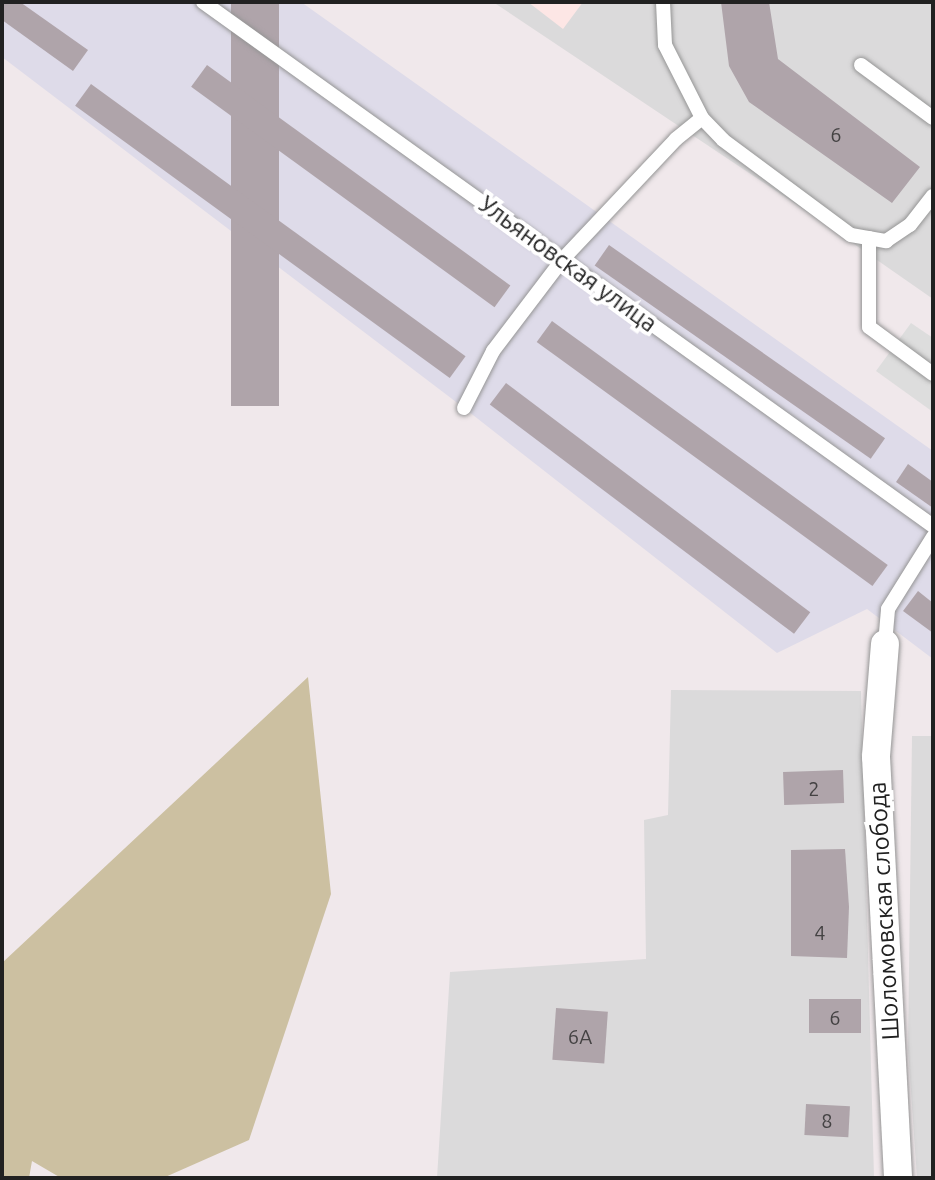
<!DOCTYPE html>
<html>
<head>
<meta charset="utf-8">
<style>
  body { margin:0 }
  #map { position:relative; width:935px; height:1180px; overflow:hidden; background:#f0e8eb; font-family:Ubuntu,sans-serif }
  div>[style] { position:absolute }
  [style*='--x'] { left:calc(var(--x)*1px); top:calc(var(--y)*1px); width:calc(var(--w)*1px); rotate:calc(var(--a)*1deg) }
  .residential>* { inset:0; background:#dbdadb }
  .industrial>* { inset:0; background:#dedbe9 }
  .education>* { inset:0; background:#fde6e5 }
  .forest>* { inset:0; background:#ccc0a1 }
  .parking>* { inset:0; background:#ddd }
  .building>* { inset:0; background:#afa4aa; transform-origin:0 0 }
  .roads { filter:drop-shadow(0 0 2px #959595) drop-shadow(0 0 2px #959595) }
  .service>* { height:14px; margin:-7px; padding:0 7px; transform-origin:7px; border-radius:7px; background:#fff }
  .minor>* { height:28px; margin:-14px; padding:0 14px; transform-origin:14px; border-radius:14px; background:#fff }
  span { translate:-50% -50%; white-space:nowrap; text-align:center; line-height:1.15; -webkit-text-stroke:8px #fff; paint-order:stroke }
  .number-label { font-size:20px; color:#444243 }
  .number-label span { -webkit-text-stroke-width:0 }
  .street-label { font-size:24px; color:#212121 }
  .frame { position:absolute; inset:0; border:4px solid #212121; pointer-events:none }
</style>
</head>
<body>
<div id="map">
  <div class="residential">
    <div style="clip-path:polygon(493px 2px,933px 2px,933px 299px,821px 221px)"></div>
    <div style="clip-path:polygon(671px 690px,861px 691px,874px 1178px,437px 1178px,450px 972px,646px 959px,644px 820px,668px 815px)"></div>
    <div style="clip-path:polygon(912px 736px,933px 736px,933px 1178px,917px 1178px,908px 1049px)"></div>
  </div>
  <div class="industrial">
    <div style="clip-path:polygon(2px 2px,301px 2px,933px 451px,933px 659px,867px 609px,777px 653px,464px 408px,2px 57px)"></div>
  </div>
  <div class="education">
    <div style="clip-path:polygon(528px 2px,583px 2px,563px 29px)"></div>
  </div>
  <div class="forest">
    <div style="clip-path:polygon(308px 677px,331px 894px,249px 1140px,163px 1178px,61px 1178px,32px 1161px,29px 1178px,2px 1178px,2px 963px)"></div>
  </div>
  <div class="parking">
    <div style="clip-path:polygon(911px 323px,933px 338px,933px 412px,876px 371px)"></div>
  </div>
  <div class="building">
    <div style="clip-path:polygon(2px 2px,20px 2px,88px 50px,73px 71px,2px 20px)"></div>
    <div style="left:231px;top:2px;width:48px;height:404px"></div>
    <div style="clip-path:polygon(721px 2px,769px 2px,778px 59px,920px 167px,892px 203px,749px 102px,729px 66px)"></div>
    <div style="left:207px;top:65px;width:375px;height:27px;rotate:36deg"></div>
    <div style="left:91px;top:84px;width:463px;height:27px;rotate:36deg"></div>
    <div style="left:609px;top:245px;width:337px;height:25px;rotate:35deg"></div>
    <div style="left:552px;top:321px;width:415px;height:26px;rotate:36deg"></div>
    <div style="left:506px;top:383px;width:381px;height:27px;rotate:37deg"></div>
    <div style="clip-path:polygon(908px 464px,933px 482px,933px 508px,896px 482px)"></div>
    <div style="clip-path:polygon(918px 591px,933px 603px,933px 633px,903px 611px)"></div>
    <div style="left:843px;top:770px;width:33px;height:60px;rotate:88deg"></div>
    <div style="clip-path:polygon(845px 849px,849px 907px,847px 958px,791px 956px,791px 850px)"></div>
    <div style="left:861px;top:999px;width:34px;height:52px;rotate:90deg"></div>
    <div style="left:556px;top:1008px;width:52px;height:52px;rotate:4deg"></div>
    <div style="left:806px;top:1104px;width:44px;height:31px;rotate:3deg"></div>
  </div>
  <div class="roads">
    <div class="service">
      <div style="--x:203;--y:2;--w:899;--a:35.67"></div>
      <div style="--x:663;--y:2;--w:43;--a:87.3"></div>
      <div style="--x:665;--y:45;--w:82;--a:63.1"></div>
      <div style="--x:861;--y:65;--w:89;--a:36.4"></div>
      <div style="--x:869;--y:238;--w:89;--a:90"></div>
      <div style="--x:869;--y:327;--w:79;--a:36.3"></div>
      <div style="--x:464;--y:408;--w:64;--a:-63"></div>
      <div style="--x:493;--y:351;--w:114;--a:-52.8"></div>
      <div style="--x:562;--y:260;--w:166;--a:-46.7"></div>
      <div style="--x:676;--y:139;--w:33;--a:-39"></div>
      <div style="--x:702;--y:118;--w:30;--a:46"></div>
      <div style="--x:723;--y:140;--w:159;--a:36.6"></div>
      <div style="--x:851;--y:235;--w:36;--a:10"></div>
      <div style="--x:886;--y:241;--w:29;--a:-34"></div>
      <div style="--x:910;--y:225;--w:37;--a:-52"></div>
      <div style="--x:885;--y:644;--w:35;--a:-85"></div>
      <div style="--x:888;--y:609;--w:85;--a:-58"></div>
    </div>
    <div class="minor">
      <div style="--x:885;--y:644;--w:113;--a:94.6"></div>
      <div style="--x:876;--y:757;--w:422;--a:87"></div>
    </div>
  </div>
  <div class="number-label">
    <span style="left:836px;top:134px">6</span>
    <span style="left:814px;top:788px">2</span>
    <span style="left:820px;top:932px">4</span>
    <span style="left:835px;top:1017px">6</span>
    <span style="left:580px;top:1036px">6А</span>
    <span style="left:827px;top:1120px">8</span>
  </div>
  <div class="street-label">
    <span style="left:568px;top:264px;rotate:36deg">Ульяновская улица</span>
    <span style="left:884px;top:911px;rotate:-93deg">Шоломовская слобода</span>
  </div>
  <div class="frame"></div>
</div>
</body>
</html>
